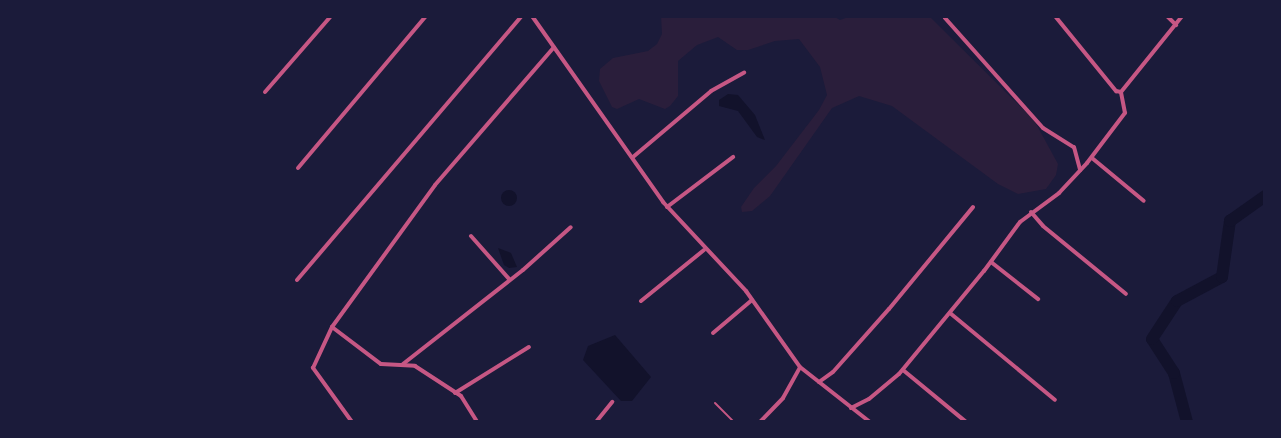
<!DOCTYPE html>
<html>
<head>
<meta charset="utf-8">
<style>
  body { margin:0 }
  #map { position:relative; width:1281px; height:438px; overflow:hidden; background:#1b1b3a; font-family:"Times New Roman",serif }
  div>[style] { position:absolute }
  [style*='--x'] { left:calc(var(--x)*1px); top:calc(var(--y)*1px); width:calc(var(--w)*1px); rotate:calc(var(--a)*1deg) }
  .green>* { inset:0; background:#2a1e3b }
  .water>* { inset:0; background:#12122b }
  .round { border-radius:50% }
  .river>* { height:12px; margin:-6px; padding:0 6px; transform-origin:6px; border-radius:6px; background:#12122b }
  .service>* { height:2px; margin:-1px; padding:0 1px; transform-origin:1px; border-radius:1px; background:#c65784 }
  .minor>* { height:4px; margin:-2px; padding:0 2px; transform-origin:2px; border-radius:2px; background:#c65784 }
  span { translate:-50% -50%; white-space:nowrap; text-align:center; line-height:1.15; -webkit-text-stroke:4.5px #1b1b3a; paint-order:stroke }
  .frame { position:absolute; inset:0; border:18px solid #1b1b3a; pointer-events:none }
</style>
</head>
<body>
<div id="map">
  <div class="green">
    <div style="clip-path:polygon(661px 16px,833px 16px,840px 20px,851px 16px,929px 16px,1034px 120px,1058px 164px,1056px 175px,1046px 189px,1018px 194px,998px 184px,892px 106px,859px 96px,832px 108px,770px 196px,752px 211px,742px 212px,741px 207px,754px 188px,776px 166px,819px 110px,827px 95px,820px 67px,799px 39px,775px 41px,748px 50px,737px 50px,718px 37px,697px 45px,678px 61px,678px 96px,670px 106px,665px 109px,639px 99px,617px 109px,612px 107px,599px 81px,600px 69px,613px 58px,648px 51px,657px 44px,662px 34px)"></div>
  </div>
  <div class="water">
    <div style="clip-path:polygon(728px 94px,738px 95px,755px 115px,765px 140px,757px 137px,738px 111px,719px 106px,719px 100px)"></div>
    <div class="round" style="left:501px;top:190px;width:16px;height:16px"></div>
    <div style="clip-path:polygon(498px 248px,511px 253px,517px 267px,509px 268px,504px 265px)"></div>
    <div style="clip-path:polygon(615px 335px,651px 377px,632px 401px,621px 401px,583px 360px,588px 346px)"></div>
  </div>
  <div class="river">
    <div style="--x:1187;--y:422;--w:51;--a:-104.9"></div>
    <div style="--x:1174;--y:373;--w:40;--a:-122.9"></div>
    <div style="--x:1152;--y:339;--w:45;--a:-56.7"></div>
    <div style="--x:1177;--y:301;--w:51;--a:-28.1"></div>
    <div style="--x:1222;--y:277;--w:57;--a:-81.9"></div>
    <div style="--x:1230;--y:221;--w:43;--a:-35.5"></div>
  </div>
  <div class="service">
    <div style="--x:715;--y:403;--w:27;--a:45"></div>
  </div>
  <div class="minor">
    <div style="--x:532;--y:16;--w:228;--a:54.8"></div>
    <div style="--x:663;--y:202;--w:122;--a:47"></div>
    <div style="--x:746;--y:291;--w:93;--a:54.6"></div>
    <div style="--x:800;--y:367;--w:89;--a:38.2"></div>
    <div style="--x:1055;--y:16;--w:97;--a:50.9"></div>
    <div style="--x:1116;--y:91;--w:5;--a:11"></div>
    <div style="--x:1167;--y:16;--w:13;--a:45"></div>
    <div style="--x:945;--y:18;--w:147;--a:48.3"></div>
    <div style="--x:1043;--y:128;--w:36;--a:32"></div>
    <div style="--x:1074;--y:147;--w:24;--a:75"></div>
    <div style="--x:265;--y:92;--w:101;--a:-49"></div>
    <div style="--x:633;--y:157;--w:102;--a:-40.2"></div>
    <div style="--x:711;--y:91;--w:38;--a:-29"></div>
    <div style="--x:1092;--y:158;--w:67;--a:39.6"></div>
    <div style="--x:298;--y:168;--w:199;--a:-49.9"></div>
    <div style="--x:667;--y:207;--w:83;--a:-37.1"></div>
    <div style="--x:1031;--y:212;--w:18;--a:49"></div>
    <div style="--x:1043;--y:226;--w:107;--a:39.3"></div>
    <div style="--x:471;--y:236;--w:57;--a:48.5"></div>
    <div style="--x:991;--y:262;--w:60;--a:38.2"></div>
    <div style="--x:297;--y:280;--w:347;--a:-49.6"></div>
    <div style="--x:641;--y:301;--w:81;--a:-39"></div>
    <div style="--x:950;--y:313;--w:136;--a:39.6"></div>
    <div style="--x:332;--y:327;--w:61;--a:37.1"></div>
    <div style="--x:381;--y:364;--w:34;--a:3"></div>
    <div style="--x:415;--y:366;--w:55;--a:33.1"></div>
    <div style="--x:461;--y:396;--w:31;--a:58"></div>
    <div style="--x:713;--y:333;--w:51;--a:-40.2"></div>
    <div style="--x:1265;--y:353;--w:1;--a:90"></div>
    <div style="--x:403;--y:364;--w:152;--a:-38.1"></div>
    <div style="--x:523;--y:270;--w:64;--a:-41.9"></div>
    <div style="--x:903;--y:370;--w:82;--a:39.5"></div>
    <div style="--x:819;--y:382;--w:17;--a:-36"></div>
    <div style="--x:833;--y:372;--w:84;--a:-48.4"></div>
    <div style="--x:889;--y:309;--w:132;--a:-50.5"></div>
    <div style="--x:455;--y:393;--w:87;--a:-31.9"></div>
    <div style="--x:851;--y:408;--w:20;--a:-27"></div>
    <div style="--x:869;--y:399;--w:39;--a:-40"></div>
    <div style="--x:899;--y:374;--w:134;--a:-50.5"></div>
    <div style="--x:984;--y:271;--w:61;--a:-53.7"></div>
    <div style="--x:1020;--y:222;--w:49;--a:-36.6"></div>
    <div style="--x:1059;--y:193;--w:41;--a:-47"></div>
    <div style="--x:1087;--y:163;--w:63;--a:-52.8"></div>
    <div style="--x:1125;--y:113;--w:21;--a:-101"></div>
    <div style="--x:1121;--y:92;--w:97;--a:-51.2"></div>
    <div style="--x:352;--y:422;--w:67;--a:-125.8"></div>
    <div style="--x:313;--y:368;--w:45;--a:-65.1"></div>
    <div style="--x:332;--y:327;--w:175;--a:-54"></div>
    <div style="--x:435;--y:185;--w:182;--a:-49.2"></div>
    <div style="--x:596;--y:422;--w:26;--a:-51"></div>
    <div style="--x:760;--y:422;--w:33;--a:-46"></div>
    <div style="--x:783;--y:398;--w:35;--a:-61"></div>
  </div>
  <div class="frame"></div>
</div>
</body>
</html>
